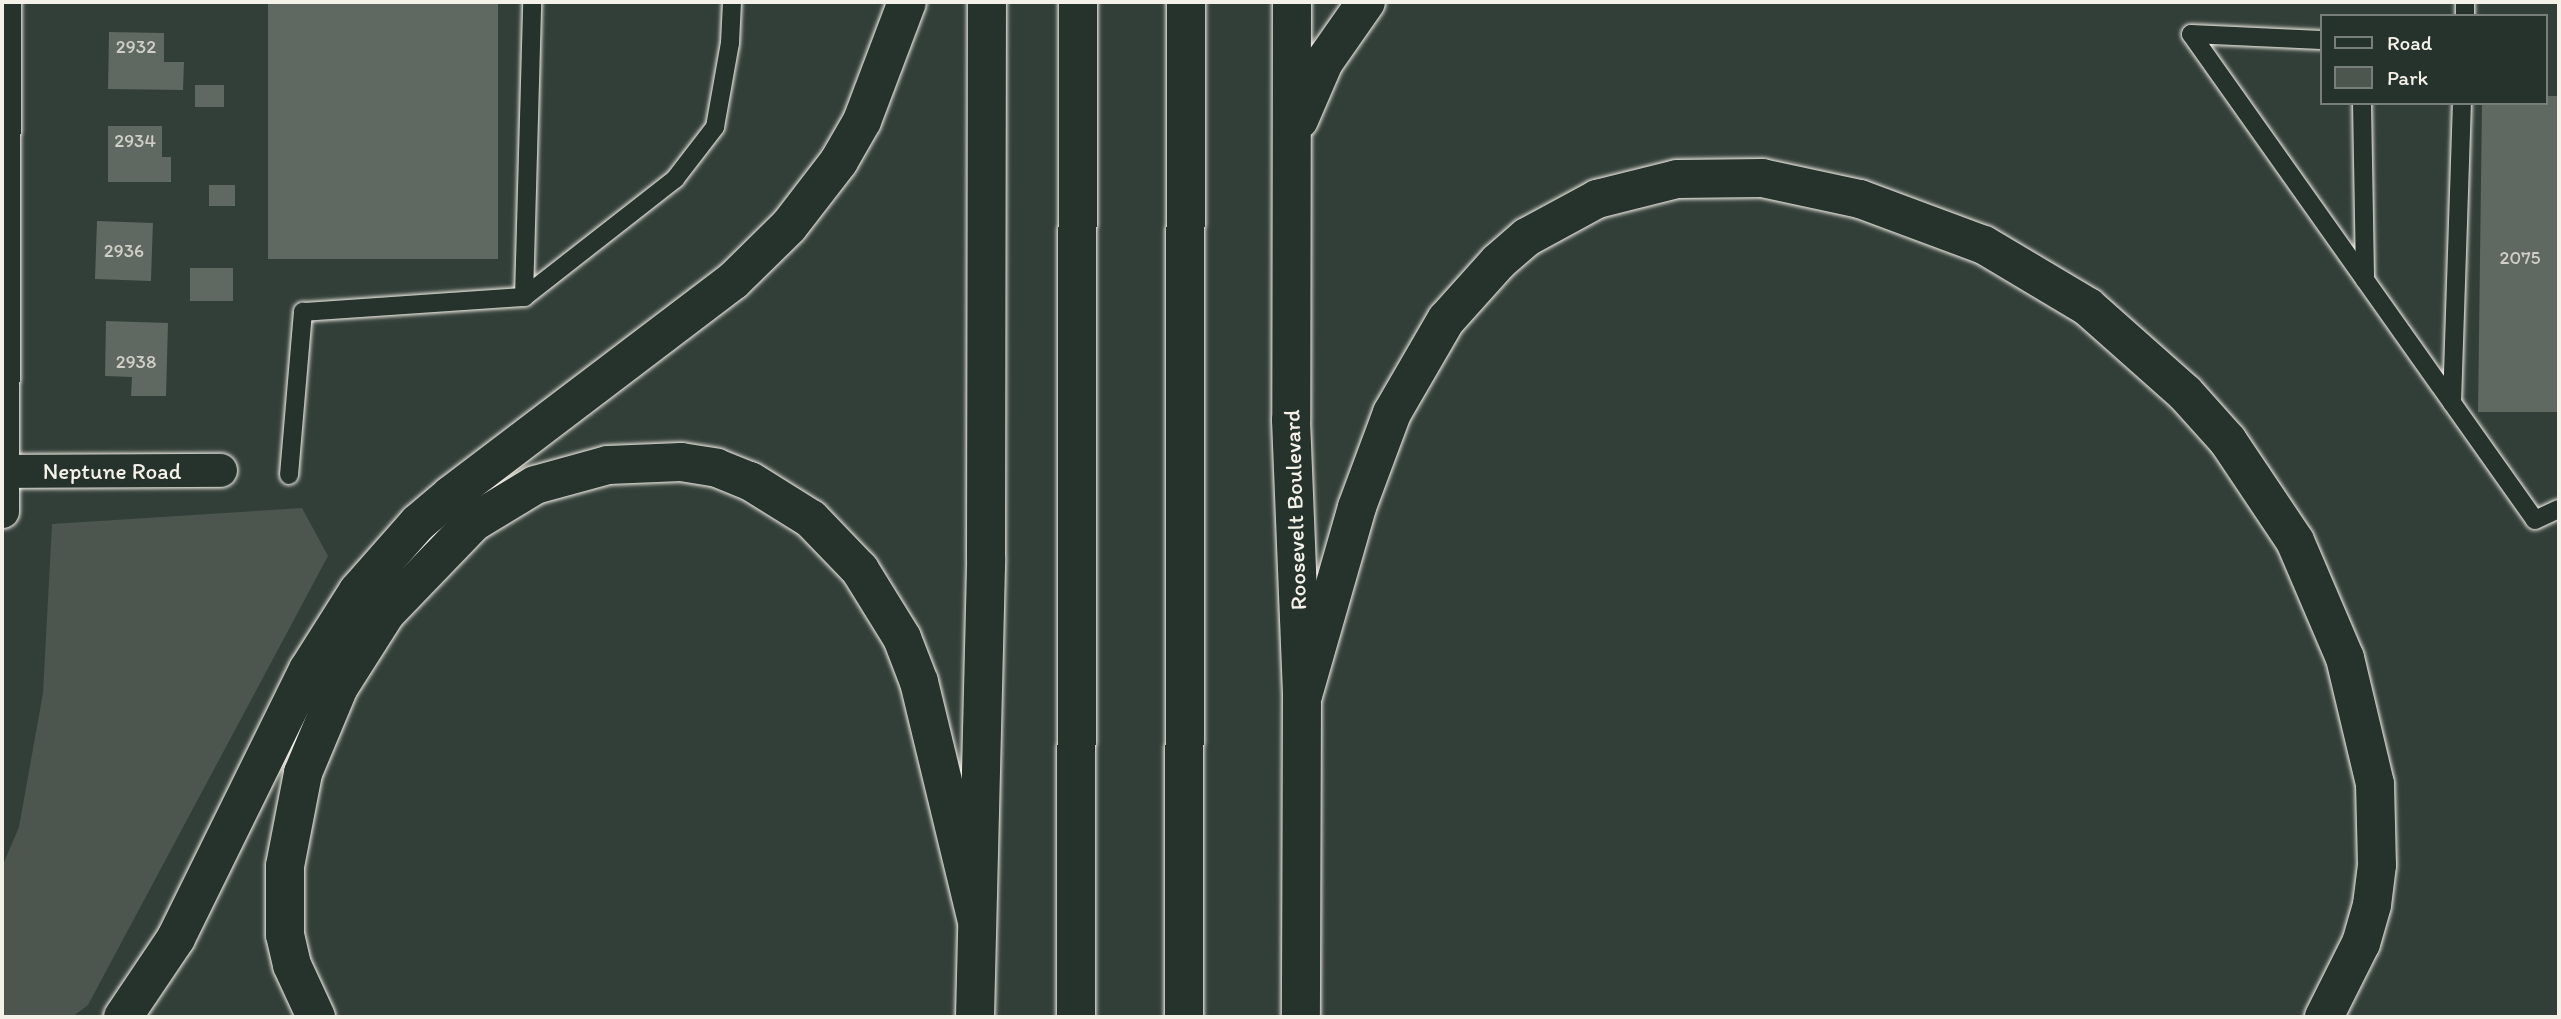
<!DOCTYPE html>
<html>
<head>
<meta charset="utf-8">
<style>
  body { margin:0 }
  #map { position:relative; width:2561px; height:1019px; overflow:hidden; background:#323e38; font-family:Itim,sans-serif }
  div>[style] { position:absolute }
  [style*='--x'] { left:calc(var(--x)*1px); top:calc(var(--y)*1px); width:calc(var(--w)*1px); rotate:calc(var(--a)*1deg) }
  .green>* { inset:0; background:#4c564f }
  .building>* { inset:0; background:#5f6861; transform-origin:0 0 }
  .roads { filter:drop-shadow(0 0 2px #f4f1e8) drop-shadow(0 0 2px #f4f1e8) }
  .service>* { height:18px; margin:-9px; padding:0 9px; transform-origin:9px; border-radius:9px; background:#26332d }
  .minor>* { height:33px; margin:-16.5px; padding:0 16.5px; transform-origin:16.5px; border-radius:16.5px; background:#26332d }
  .trunk>* { height:38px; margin:-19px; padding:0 19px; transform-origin:19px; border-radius:19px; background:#26332d }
  .motorway>* { height:38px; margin:-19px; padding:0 19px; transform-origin:19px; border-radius:19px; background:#26332d }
  span { translate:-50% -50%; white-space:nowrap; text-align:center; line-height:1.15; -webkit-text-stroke:6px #26332d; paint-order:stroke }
  .number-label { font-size:19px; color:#cfcfc6 }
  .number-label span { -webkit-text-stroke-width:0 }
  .street-label { font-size:23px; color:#f4f1e8 }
  .frame { position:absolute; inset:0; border:4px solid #f4f1e8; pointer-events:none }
  .legend { position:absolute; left:2320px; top:14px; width:228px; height:91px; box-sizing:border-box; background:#26332d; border:2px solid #787f78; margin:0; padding:9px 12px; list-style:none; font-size:21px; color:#f4f1e8 }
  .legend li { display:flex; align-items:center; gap:14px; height:35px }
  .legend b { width:35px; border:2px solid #787f78 }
</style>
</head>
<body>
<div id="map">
  <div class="green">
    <div style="clip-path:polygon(302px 508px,328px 556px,88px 1005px,72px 1017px,2px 1017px,2px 867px,19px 827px,43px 693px,52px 524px)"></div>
  </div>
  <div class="building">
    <div style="left:268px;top:2px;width:230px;height:257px"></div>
    <div style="clip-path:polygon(109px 32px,164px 33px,164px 62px,184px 62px,183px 90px,108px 89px)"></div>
    <div style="left:195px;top:85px;width:29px;height:22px"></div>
    <div style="clip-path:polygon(2545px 96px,2559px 96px,2559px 412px,2478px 412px,2482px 103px,2545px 103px)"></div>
    <div style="clip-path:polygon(108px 126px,162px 126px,162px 157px,171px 157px,171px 182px,108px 182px)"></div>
    <div style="left:209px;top:185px;width:26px;height:21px"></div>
    <div style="left:97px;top:221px;width:56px;height:58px;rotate:2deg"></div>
    <div style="left:190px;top:268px;width:43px;height:33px"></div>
    <div style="clip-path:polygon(106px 321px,168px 323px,166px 396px,131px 396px,132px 377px,105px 376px)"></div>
  </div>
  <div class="roads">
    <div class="service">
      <div style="--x:2465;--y:16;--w:14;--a:-90"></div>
      <div style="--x:2321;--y:40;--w:130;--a:-177.4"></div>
      <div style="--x:2191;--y:34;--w:595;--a:54.71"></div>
      <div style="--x:2535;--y:520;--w:26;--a:-25"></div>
      <div style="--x:2362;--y:103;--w:177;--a:89"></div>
      <div style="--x:524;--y:297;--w:192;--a:-38"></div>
      <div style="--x:675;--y:179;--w:66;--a:-52.4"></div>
      <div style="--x:715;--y:127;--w:85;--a:-79.9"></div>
      <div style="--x:730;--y:43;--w:41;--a:-87.2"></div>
      <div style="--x:2452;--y:403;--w:300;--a:-88.1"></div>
      <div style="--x:289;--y:475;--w:164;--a:-85.1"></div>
      <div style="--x:303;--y:312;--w:222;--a:-3.9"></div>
      <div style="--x:524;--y:297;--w:295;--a:-88.4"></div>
    </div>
    <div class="minor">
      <div style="--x:4;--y:471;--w:216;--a:-0.3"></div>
      <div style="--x:2;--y:511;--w:509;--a:-89.77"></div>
    </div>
    <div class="trunk">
      <div style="--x:1292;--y:2;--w:418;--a:90.1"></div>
      <div style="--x:1291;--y:420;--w:279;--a:87.7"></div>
      <div style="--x:1302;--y:699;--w:318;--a:90.2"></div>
      <div style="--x:1299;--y:120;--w:63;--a:-66.7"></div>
      <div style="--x:1324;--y:62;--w:73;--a:-55"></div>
      <div style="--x:975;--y:1017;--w:459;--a:-88.6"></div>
      <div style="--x:986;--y:558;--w:556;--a:-89.9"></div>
      <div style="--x:1076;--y:1017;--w:1015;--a:-89.89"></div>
      <div style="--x:1184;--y:1017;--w:1015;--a:-89.89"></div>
    </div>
    <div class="motorway">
      <div style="--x:1302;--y:699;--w:200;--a:-74"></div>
      <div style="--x:1357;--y:507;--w:100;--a:-69.6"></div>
      <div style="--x:1392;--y:413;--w:108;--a:-59.9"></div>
      <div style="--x:1446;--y:320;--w:78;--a:-48.1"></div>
      <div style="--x:1498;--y:262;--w:38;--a:-41"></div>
      <div style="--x:1527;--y:237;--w:80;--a:-28.5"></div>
      <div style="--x:1597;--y:199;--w:82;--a:-14"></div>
      <div style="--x:1677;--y:179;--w:85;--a:-0.7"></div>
      <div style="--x:1762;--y:178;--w:100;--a:12.1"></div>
      <div style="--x:1860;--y:199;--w:132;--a:20.4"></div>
      <div style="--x:1984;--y:245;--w:121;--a:30.8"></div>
      <div style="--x:2088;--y:307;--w:130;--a:41.6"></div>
      <div style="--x:2185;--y:393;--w:64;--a:48.1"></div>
      <div style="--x:2228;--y:441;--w:120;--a:56.2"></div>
      <div style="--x:2295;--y:541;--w:127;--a:66.9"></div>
      <div style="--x:2345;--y:658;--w:130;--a:76.6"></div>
      <div style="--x:2375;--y:784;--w:81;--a:88.6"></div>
      <div style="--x:2377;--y:865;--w:40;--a:97.1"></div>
      <div style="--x:2372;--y:905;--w:40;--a:106"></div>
      <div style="--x:2361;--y:943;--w:83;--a:116.6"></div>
      <div style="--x:123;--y:1017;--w:95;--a:-56.1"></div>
      <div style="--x:176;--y:938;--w:299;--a:-63.8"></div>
      <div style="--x:308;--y:670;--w:93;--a:-57.7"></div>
      <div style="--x:358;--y:591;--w:91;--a:-48.6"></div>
      <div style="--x:418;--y:523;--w:43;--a:-40.3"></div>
      <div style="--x:451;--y:495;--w:354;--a:-37.2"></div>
      <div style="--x:733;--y:281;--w:78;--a:-44.5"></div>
      <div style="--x:789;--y:226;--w:82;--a:-52.4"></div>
      <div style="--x:839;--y:161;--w:46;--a:-60.1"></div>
      <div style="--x:862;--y:121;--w:127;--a:-69.3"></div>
      <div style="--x:316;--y:1017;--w:57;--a:-114.8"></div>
      <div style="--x:292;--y:965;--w:31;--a:-103"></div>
      <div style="--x:285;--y:935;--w:69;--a:-90"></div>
      <div style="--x:285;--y:866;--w:95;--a:-79"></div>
      <div style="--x:303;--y:773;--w:93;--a:-67.3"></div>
      <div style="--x:339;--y:687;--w:88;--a:-57.6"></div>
      <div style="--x:386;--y:613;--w:127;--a:-46"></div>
      <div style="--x:474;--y:522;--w:71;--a:-31.2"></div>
      <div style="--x:535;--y:485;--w:76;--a:-15.3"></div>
      <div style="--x:608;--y:465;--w:73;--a:-2.4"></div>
      <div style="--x:681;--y:462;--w:36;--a:9"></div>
      <div style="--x:717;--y:468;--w:35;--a:22"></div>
      <div style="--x:750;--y:481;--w:72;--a:31.9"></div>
      <div style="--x:811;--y:519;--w:71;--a:46.1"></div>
      <div style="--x:860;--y:570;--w:80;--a:58.3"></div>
      <div style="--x:902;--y:638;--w:47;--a:68.9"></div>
      <div style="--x:919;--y:682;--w:243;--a:76.4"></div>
    </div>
  </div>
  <div class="number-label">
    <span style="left:136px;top:47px">2932</span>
    <span style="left:135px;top:141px">2934</span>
    <span style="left:124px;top:251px">2936</span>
    <span style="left:2520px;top:258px">2075</span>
    <span style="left:136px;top:362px">2938</span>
  </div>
  <div class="street-label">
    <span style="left:112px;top:471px">Neptune Road</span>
    <span style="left:1295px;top:510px;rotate:-92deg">Roosevelt Boulevard</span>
  </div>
  <div class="frame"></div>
  <ul class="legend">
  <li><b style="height:9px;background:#26332d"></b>Road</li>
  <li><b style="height:19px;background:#4c564f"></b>Park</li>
  </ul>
</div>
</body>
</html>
